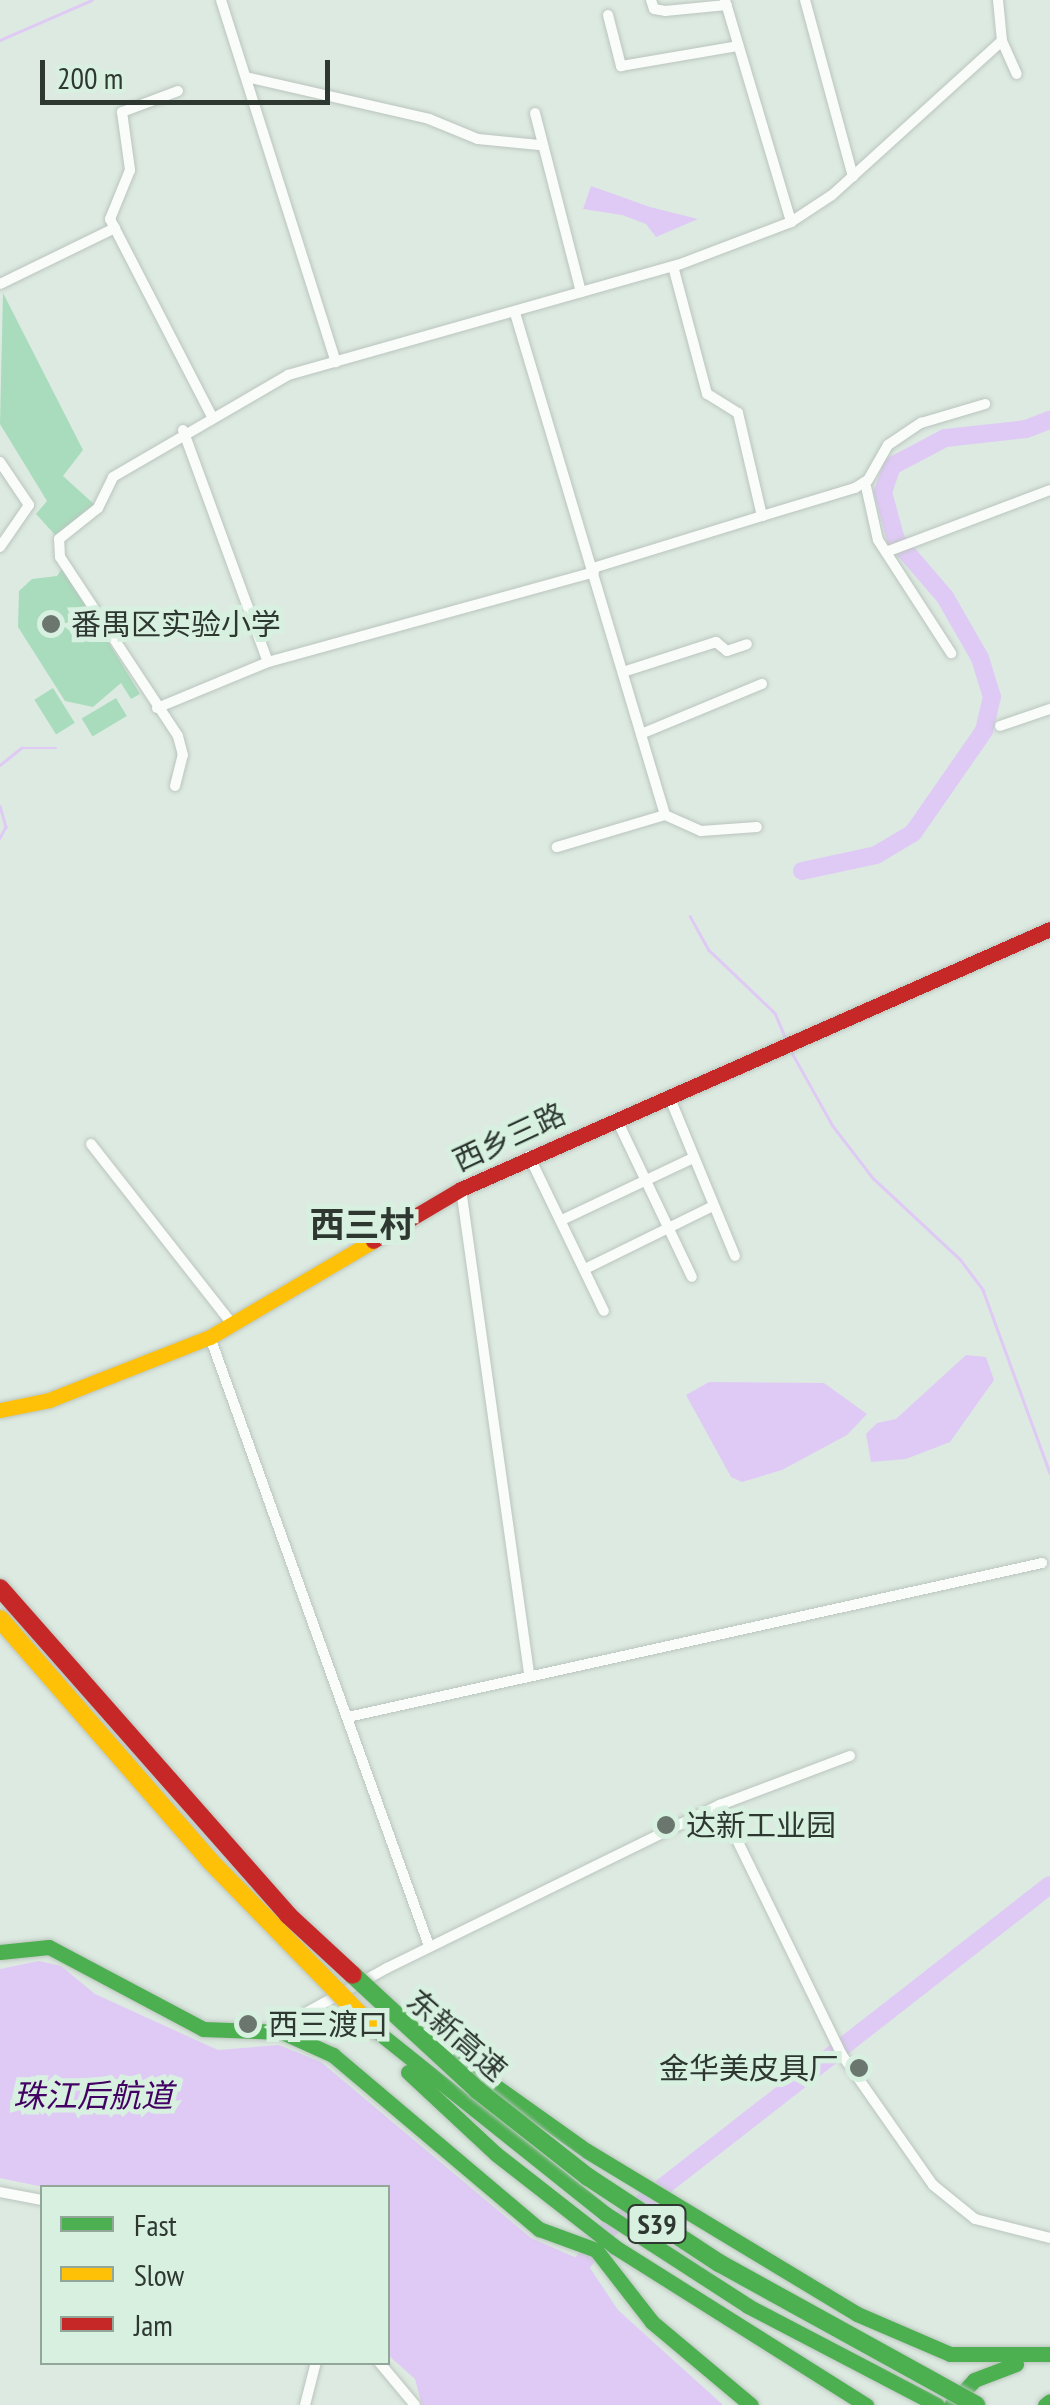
<!DOCTYPE html>
<html>
<head>
<meta charset="utf-8">
<style>
  body { margin:0 }
  #map { position:relative; width:1050px; height:2405px; overflow:hidden; background:#ddeae1; font-family:"PT Sans Narrow","Noto Sans SC",sans-serif }
  div>[style] { position:absolute }
  [style*='--x'] { left:calc(var(--x)*1px); top:calc(var(--y)*1px); width:calc(var(--w)*1px); rotate:calc(var(--a)*1deg) }
  .green>* { inset:0; background:#a9dcbd; transform-origin:0 0 }
  .water>* { inset:0; background:#dfcaf5 }
  .stream>* { height:2.5px; margin:-1.25px; padding:0 1.25px; transform-origin:1.25px; border-radius:1.25px; background:#dfcaf5 }
  .river>* { height:18px; margin:-9px; padding:0 9px; transform-origin:9px; border-radius:9px; background:#dfcaf5 }
  .roads { filter:drop-shadow(0 0 2px #bac5be) drop-shadow(0 0 2px #bac5be) }
  .street>* { height:10px; margin:-5px; padding:0 5px; transform-origin:5px; border-radius:5px; background:#fafcfa }
  .fast>* { height:15px; margin:-7.5px; padding:0 7.5px; transform-origin:7.5px; border-radius:7.5px; background:#4caf50 }
  .slow>* { height:15px; margin:-7.5px; padding:0 7.5px; transform-origin:7.5px; border-radius:7.5px; background:#ffc107 }
  .jam>* { height:15px; margin:-7.5px; padding:0 7.5px; transform-origin:7.5px; border-radius:7.5px; background:#c62828 }
  .bridges { filter:drop-shadow(0 0 2px #bac5be) drop-shadow(0 0 2px #bac5be) }
  .fast-bridge>* { height:18px; margin:-9px; padding:0 9px; transform-origin:9px; border-radius:9px; background:#4caf50 }
  .slow-bridge>* { height:18px; margin:-9px; padding:0 9px; transform-origin:9px; border-radius:9px; background:#ffc107 }
  .jam-bridge>* { height:18px; margin:-9px; padding:0 9px; transform-origin:9px; border-radius:9px; background:#c62828 }
  .dots>* { width:28px; height:28px; translate:-50% -50%; box-sizing:border-box; border:5px solid #d7f0e0; border-radius:50% }
  span { translate:-50% -50%; white-space:nowrap; text-align:center; line-height:1.15; -webkit-text-stroke:10px #d7f0e0; paint-order:stroke }
  .shield-label span { padding:2px 8px; background:#d7f0e0; border:2px solid; border-radius:8px; -webkit-text-stroke-width:0 }
  .shield-label { font-size:28px; color:#2e3831; font-weight:700 }
  .poi-label { font-size:30px; color:#2e3831 }
  .left { translate:0 -50%; text-align:left }
  .right { translate:-100% -50%; text-align:right }
  .street-label { font-size:30px; color:#2e3831 }
  .water-label { font-size:32px; color:#430263; font-style:italic }
  .quarter-label { font-size:35px; color:#2e3831; font-weight:700 }
  .legend { position:absolute; left:40px; top:2185px; width:350px; height:180px; box-sizing:border-box; background:#d7f0e0; border:2px solid #93a69a; margin:0; padding:12px 18px; list-style:none; font-size:30px; color:#2e3831 }
  .legend li { display:flex; align-items:center; gap:20px; height:50px }
  .legend b { width:50px; border:2px solid #93a69a }
  .scale { position:absolute; left:40px; top:60px; width:290px; height:45px; box-sizing:border-box; border:5px solid #2e3831; border-top:0; padding-left:12px; font-size:30px; line-height:35px; white-space:nowrap; color:#2e3831; -webkit-text-stroke:8px #d7f0e0; paint-order:stroke }
</style>
</head>
<body>
<div id="map">
  <div class="green">
    <div style="clip-path:polygon(3px 293px,83px 450px,63px 476px,95px 505px,56px 536px,36px 514px,47px 501px,0 424px)"></div>
    <div style="clip-path:polygon(63px 567px,140px 694px,131px 699px,121px 683px,93px 707px,65px 701px,18px 627px,19px 591px,32px 579px,57px 576px)"></div>
    <div style="left:53px;top:688px;width:41px;height:22px;rotate:58deg"></div>
    <div style="left:116px;top:698px;width:21px;height:40px;rotate:59deg"></div>
  </div>
  <div class="water">
    <div style="clip-path:polygon(591px 186px,650px 207px,698px 219px,656px 237px,646px 224px,622px 215px,583px 209px)"></div>
    <div style="clip-path:polygon(966px 1355px,986px 1357px,994px 1380px,950px 1442px,906px 1459px,871px 1462px,866px 1434px,877px 1423px,896px 1419px)"></div>
    <div style="clip-path:polygon(709px 1382px,824px 1383px,867px 1414px,847px 1435px,782px 1470px,742px 1482px,731px 1477px,686px 1395px)"></div>
    <div style="clip-path:polygon(39px 1961px,61px 1966px,95px 1994px,218px 2050px,279px 2045px,321px 2062px,531px 2238px,586px 2262px,618px 2310px,723px 2405px,422px 2405px,415px 2379px,388px 2355px,388px 2188px,48px 2188px,0 2178px,0 1969px)"></div>
  </div>
  <div class="stream">
    <div style="--x:0;--y:40;--w:100;--a:-23.5"></div>
    <div style="--x:0;--y:765;--w:27;--a:-39"></div>
    <div style="--x:21;--y:748;--w:35;--a:0"></div>
    <div style="--x:0;--y:806;--w:22;--a:74"></div>
    <div style="--x:6;--y:827;--w:13;--a:119"></div>
    <div style="--x:690;--y:916;--w:39;--a:61"></div>
    <div style="--x:709;--y:950;--w:91;--a:43.7"></div>
    <div style="--x:775;--y:1013;--w:28;--a:67"></div>
    <div style="--x:791;--y:1051;--w:86;--a:60.8"></div>
    <div style="--x:833;--y:1126;--w:66;--a:52.4"></div>
    <div style="--x:873;--y:1178;--w:119;--a:43"></div>
    <div style="--x:960;--y:1259;--w:39;--a:53"></div>
    <div style="--x:983;--y:1290;--w:195;--a:69.9"></div>
  </div>
  <div class="river">
    <div style="--x:802;--y:871;--w:76;--a:-12.2"></div>
    <div style="--x:876;--y:855;--w:43;--a:-30.7"></div>
    <div style="--x:913;--y:833;--w:124;--a:-55.2"></div>
    <div style="--x:984;--y:731;--w:35;--a:-77"></div>
    <div style="--x:992;--y:697;--w:41;--a:-107.1"></div>
    <div style="--x:980;--y:658;--w:70;--a:-119.8"></div>
    <div style="--x:945;--y:597;--w:75;--a:-130.7"></div>
    <div style="--x:896;--y:540;--w:50;--a:-105.2"></div>
    <div style="--x:883;--y:492;--w:28;--a:-71"></div>
    <div style="--x:892;--y:466;--w:60;--a:-27.8"></div>
    <div style="--x:945;--y:438;--w:81;--a:-6.3"></div>
    <div style="--x:1026;--y:429;--w:26;--a:-21"></div>
    <div style="--x:570;--y:2280;--w:59;--a:-53.9"></div>
    <div style="--x:605;--y:2232;--w:564;--a:-37.95"></div>
  </div>
  <div class="roads">
    <div class="street">
      <div style="--x:221;--y:0;--w:380;--a:72.4"></div>
      <div style="--x:651;--y:0;--w:9;--a:72"></div>
      <div style="--x:654;--y:9;--w:11;--a:10"></div>
      <div style="--x:665;--y:11;--w:62;--a:-5.5"></div>
      <div style="--x:725;--y:0;--w:232;--a:73.4"></div>
      <div style="--x:805;--y:0;--w:183;--a:74.8"></div>
      <div style="--x:998;--y:0;--w:41;--a:84.4"></div>
      <div style="--x:1002;--y:41;--w:36;--a:66"></div>
      <div style="--x:608;--y:15;--w:53;--a:75.7"></div>
      <div style="--x:621;--y:66;--w:119;--a:-9.7"></div>
      <div style="--x:246;--y:77;--w:188;--a:12.9"></div>
      <div style="--x:429;--y:119;--w:53;--a:22.2"></div>
      <div style="--x:478;--y:139;--w:61;--a:5.6"></div>
      <div style="--x:178;--y:91;--w:60;--a:159.4"></div>
      <div style="--x:122;--y:112;--w:59;--a:82.1"></div>
      <div style="--x:130;--y:170;--w:53;--a:112.2"></div>
      <div style="--x:110;--y:219;--w:220;--a:62.7"></div>
      <div style="--x:535;--y:113;--w:185;--a:75.6"></div>
      <div style="--x:0;--y:284;--w:128;--a:-26"></div>
      <div style="--x:515;--y:313;--w:524;--a:73.36"></div>
      <div style="--x:665;--y:815;--w:113;--a:163.5"></div>
      <div style="--x:183;--y:430;--w:247;--a:69.9"></div>
      <div style="--x:0;--y:462;--w:52;--a:56"></div>
      <div style="--x:29;--y:505;--w:51;--a:124.6"></div>
      <div style="--x:865;--y:482;--w:59;--a:77.4"></div>
      <div style="--x:878;--y:540;--w:135;--a:57.1"></div>
      <div style="--x:762;--y:516;--w:97;--a:-16.8"></div>
      <div style="--x:855;--y:488;--w:15;--a:-32"></div>
      <div style="--x:868;--y:480;--w:40;--a:-60.3"></div>
      <div style="--x:888;--y:445;--w:40;--a:-34"></div>
      <div style="--x:921;--y:423;--w:67;--a:-16.5"></div>
      <div style="--x:886;--y:552;--w:175;--a:-20.7"></div>
      <div style="--x:593;--y:568;--w:177;--a:-17.1"></div>
      <div style="--x:762;--y:516;--w:106;--a:-103.1"></div>
      <div style="--x:738;--y:413;--w:36;--a:-148"></div>
      <div style="--x:707;--y:394;--w:132;--a:-104.9"></div>
      <div style="--x:623;--y:672;--w:98;--a:-17.9"></div>
      <div style="--x:716;--y:642;--w:14;--a:39"></div>
      <div style="--x:727;--y:651;--w:21;--a:-19"></div>
      <div style="--x:157;--y:708;--w:120;--a:-22.5"></div>
      <div style="--x:268;--y:662;--w:338;--a:-15.4"></div>
      <div style="--x:1000;--y:726;--w:53;--a:-18.8"></div>
      <div style="--x:641;--y:734;--w:131;--a:-22.5"></div>
      <div style="--x:175;--y:786;--w:32;--a:-76"></div>
      <div style="--x:183;--y:755;--w:20;--a:-105"></div>
      <div style="--x:178;--y:736;--w:214;--a:-123.4"></div>
      <div style="--x:60;--y:557;--w:18;--a:-93"></div>
      <div style="--x:59;--y:539;--w:50;--a:-38.5"></div>
      <div style="--x:98;--y:508;--w:34;--a:-64"></div>
      <div style="--x:113;--y:477;--w:203;--a:-30.2"></div>
      <div style="--x:288;--y:375;--w:405;--a:-15.8"></div>
      <div style="--x:678;--y:265;--w:121;--a:-20.8"></div>
      <div style="--x:791;--y:222;--w:49;--a:-33.4"></div>
      <div style="--x:832;--y:195;--w:229;--a:-42.2"></div>
      <div style="--x:665;--y:815;--w:39;--a:24"></div>
      <div style="--x:701;--y:831;--w:56;--a:-4.1"></div>
      <div style="--x:669;--y:1096;--w:173;--a:67.6"></div>
      <div style="--x:616;--y:1118;--w:176;--a:64.5"></div>
      <div style="--x:91;--y:1144;--w:230;--a:51.9"></div>
      <div style="--x:529;--y:1156;--w:172;--a:64.2"></div>
      <div style="--x:461;--y:1189;--w:490;--a:82"></div>
      <div style="--x:564;--y:1219;--w:143;--a:-25.3"></div>
      <div style="--x:585;--y:1269;--w:143;--a:-26.2"></div>
      <div style="--x:210;--y:1337;--w:647;--a:70.22"></div>
      <div style="--x:348;--y:1717;--w:711;--a:-12.51"></div>
      <div style="--x:720;--y:1805;--w:278;--a:64"></div>
      <div style="--x:842;--y:2055;--w:159;--a:55"></div>
      <div style="--x:933;--y:2185;--w:54;--a:39"></div>
      <div style="--x:975;--y:2219;--w:77;--a:14.2"></div>
      <div style="--x:275;--y:2030;--w:128;--a:-29"></div>
      <div style="--x:387;--y:1968;--w:371;--a:-26.1"></div>
      <div style="--x:720;--y:1805;--w:139;--a:-20.7"></div>
      <div style="--x:0;--y:2192;--w:43;--a:10.8"></div>
      <div style="--x:379;--y:2362;--w:56;--a:50.1"></div>
      <div style="--x:305;--y:2405;--w:44;--a:-75.7"></div>
    </div>
    <div class="fast">
      <div style="--x:0;--y:1952;--w:49;--a:-5.8"></div>
      <div style="--x:49;--y:1947;--w:174;--a:28"></div>
      <div style="--x:203;--y:2029;--w:79;--a:2.2"></div>
      <div style="--x:282;--y:2032;--w:56;--a:24.3"></div>
      <div style="--x:333;--y:2055;--w:270;--a:40.2"></div>
      <div style="--x:539;--y:2229;--w:61;--a:20.2"></div>
      <div style="--x:596;--y:2250;--w:91;--a:52.1"></div>
      <div style="--x:652;--y:2322;--w:129;--a:40"></div>
      <div style="--x:374;--y:2029;--w:297;--a:38.6"></div>
      <div style="--x:606;--y:2214;--w:169;--a:32.9"></div>
      <div style="--x:748;--y:2306;--w:213;--a:27.6"></div>
      <div style="--x:435;--y:2043;--w:186;--a:35.4"></div>
      <div style="--x:587;--y:2151;--w:315;--a:31.1"></div>
      <div style="--x:857;--y:2314;--w:101;--a:23.3"></div>
      <div style="--x:950;--y:2354;--w:100;--a:0"></div>
      <div style="--x:408;--y:2072;--w:120;--a:43"></div>
      <div style="--x:496;--y:2154;--w:151;--a:38"></div>
      <div style="--x:615;--y:2247;--w:297;--a:32.2"></div>
      <div style="--x:951;--y:2405;--w:34;--a:-47"></div>
      <div style="--x:974;--y:2380;--w:45;--a:-20.9"></div>
      <div style="--x:1045;--y:2405;--w:6;--a:-39"></div>
    </div>
    <div class="slow">
      <div style="--x:0;--y:1410;--w:50;--a:-11.5"></div>
      <div style="--x:49;--y:1400;--w:173;--a:-21.4"></div>
      <div style="--x:210;--y:1337;--w:189;--a:-30.5"></div>
    </div>
    <div class="jam">
      <div style="--x:373;--y:1241;--w:102;--a:-30.6"></div>
      <div style="--x:461;--y:1189;--w:644;--a:-23.82"></div>
    </div>
  </div>
  <div class="bridges">
    <div class="fast-bridge">
      <div style="--x:353;--y:1975;--w:169;--a:42.8"></div>
      <div style="--x:477;--y:2090;--w:141;--a:38.1"></div>
      <div style="--x:588;--y:2177;--w:157;--a:33.3"></div>
      <div style="--x:719;--y:2263;--w:294;--a:28.9"></div>
    </div>
    <div class="slow-bridge">
      <div style="--x:0;--y:1619;--w:320;--a:49"></div>
      <div style="--x:210;--y:1861;--w:235;--a:45.7"></div>
    </div>
    <div class="jam-bridge">
      <div style="--x:0;--y:1588;--w:436;--a:48.6"></div>
      <div style="--x:288;--y:1915;--w:88;--a:42.7"></div>
    </div>
  </div>
  <div class="dots">
    <div style="left:51px;top:624px;background:#6b766f"></div>
    <div style="left:666px;top:1825px;background:#6b766f"></div>
    <div style="left:248px;top:2024px;background:#6b766f"></div>
    <div style="left:859px;top:2068px;background:#6b766f"></div>
  </div>
  <div class="shield-label">
    <span style="left:657px;top:2224px">S39</span>
  </div>
  <div class="poi-label">
    <span class="left" style="left:71px;top:624px">番禺区实验小学</span>
    <span class="left" style="left:686px;top:1825px">达新工业园</span>
    <span class="left" style="left:268px;top:2024px">西三渡口</span>
    <span class="right" style="left:839px;top:2068px">金华美皮具厂</span>
  </div>
  <div class="street-label">
    <span style="left:509px;top:1137px;rotate:-25deg">西乡三路</span>
    <span style="left:457px;top:2035px;rotate:41deg">东新高速</span>
  </div>
  <div class="water-label">
    <span style="left:93px;top:2095px">珠江后航道</span>
  </div>
  <div class="quarter-label">
    <span style="left:362px;top:1224px">西三村</span>
  </div>
  <ul class="legend">
  <li><b style="height:12px;background:#4caf50"></b>Fast</li>
  <li><b style="height:12px;background:#ffc107"></b>Slow</li>
  <li><b style="height:12px;background:#c62828"></b>Jam</li>
  </ul>
  <div class="scale">200 m</div>
</div>
</body>
</html>
